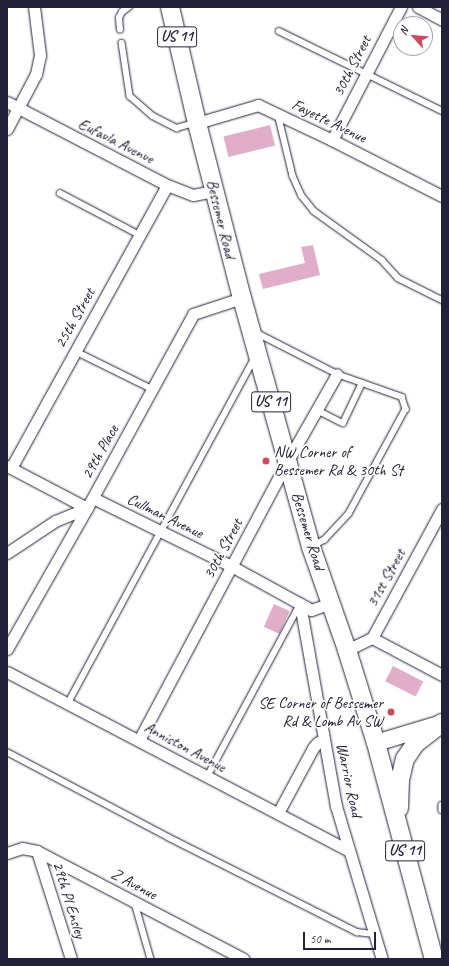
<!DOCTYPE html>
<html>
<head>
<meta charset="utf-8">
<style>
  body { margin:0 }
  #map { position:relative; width:449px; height:966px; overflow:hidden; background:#fff; font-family:Caveat,sans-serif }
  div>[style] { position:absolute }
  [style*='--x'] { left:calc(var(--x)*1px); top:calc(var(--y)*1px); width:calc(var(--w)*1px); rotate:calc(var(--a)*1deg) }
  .building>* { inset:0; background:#e2adc8; transform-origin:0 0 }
  .roads { filter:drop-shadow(0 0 1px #22223b) drop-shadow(0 0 1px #22223b) }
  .service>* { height:5.5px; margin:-2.75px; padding:0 2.75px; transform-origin:2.75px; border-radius:2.75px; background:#fff }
  .minor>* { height:11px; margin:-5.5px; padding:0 5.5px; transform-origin:5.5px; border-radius:5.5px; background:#fff }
  .secondary>* { height:16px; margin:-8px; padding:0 8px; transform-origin:8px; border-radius:8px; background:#fff }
  .primary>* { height:18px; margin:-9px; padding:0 9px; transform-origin:9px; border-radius:9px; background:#fff }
  .dots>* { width:11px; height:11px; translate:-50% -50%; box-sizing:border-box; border:2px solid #fff; border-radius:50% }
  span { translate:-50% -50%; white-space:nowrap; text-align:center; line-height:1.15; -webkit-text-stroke:3.5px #fff; paint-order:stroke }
  .shield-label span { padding:1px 3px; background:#fff; border:1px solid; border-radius:3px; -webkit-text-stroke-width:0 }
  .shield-label { font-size:15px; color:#22223b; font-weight:700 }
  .street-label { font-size:16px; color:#22223b }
  .poi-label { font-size:16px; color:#22223b }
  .left { translate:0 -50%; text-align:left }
  .right { translate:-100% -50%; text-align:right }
  .frame { position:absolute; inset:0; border:8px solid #22223b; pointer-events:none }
  .north { position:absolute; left:393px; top:16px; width:40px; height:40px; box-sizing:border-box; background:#fff; border:1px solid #a7a7b1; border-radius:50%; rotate:297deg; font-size:11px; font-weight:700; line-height:16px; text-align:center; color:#22223b }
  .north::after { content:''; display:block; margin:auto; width:14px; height:18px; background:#d1495b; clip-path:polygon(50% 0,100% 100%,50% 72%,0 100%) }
  .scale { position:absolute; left:303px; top:932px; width:73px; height:18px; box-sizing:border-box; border:2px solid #22223b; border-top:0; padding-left:5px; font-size:12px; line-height:14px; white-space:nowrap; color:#22223b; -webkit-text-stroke:3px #fff; paint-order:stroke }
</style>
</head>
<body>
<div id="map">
  <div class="building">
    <div style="left:270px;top:125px;width:21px;height:48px;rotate:76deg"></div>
    <div style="clip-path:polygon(313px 245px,320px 275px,263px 289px,259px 274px,305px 263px,301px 247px)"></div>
    <div style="left:274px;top:604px;width:17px;height:25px;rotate:24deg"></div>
    <div style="left:393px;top:666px;width:34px;height:17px;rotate:27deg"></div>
  </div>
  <div class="roads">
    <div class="service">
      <div style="--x:120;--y:30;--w:12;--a:-95"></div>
      <div style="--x:119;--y:18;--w:7;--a:-63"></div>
      <div style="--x:122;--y:12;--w:9;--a:-36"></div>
      <div style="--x:279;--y:31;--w:182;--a:26.1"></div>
      <div style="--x:122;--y:43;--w:54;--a:81.4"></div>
      <div style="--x:130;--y:96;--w:30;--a:41"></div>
      <div style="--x:153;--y:116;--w:27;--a:27"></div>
      <div style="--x:177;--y:128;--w:19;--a:-16"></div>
      <div style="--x:278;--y:114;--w:64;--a:76.4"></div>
      <div style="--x:293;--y:176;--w:22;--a:66"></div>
      <div style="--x:302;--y:196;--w:19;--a:51"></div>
      <div style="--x:314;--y:211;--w:84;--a:35.8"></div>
      <div style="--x:382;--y:260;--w:24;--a:48"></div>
      <div style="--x:398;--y:278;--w:49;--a:26.6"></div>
      <div style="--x:60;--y:193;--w:90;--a:27.7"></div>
      <div style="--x:257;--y:333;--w:90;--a:27.1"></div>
      <div style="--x:337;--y:374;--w:69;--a:19.5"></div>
      <div style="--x:402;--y:397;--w:13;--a:72"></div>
      <div style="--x:406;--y:409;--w:119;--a:118.5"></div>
      <div style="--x:349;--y:514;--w:35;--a:133"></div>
      <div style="--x:325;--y:540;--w:13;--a:153"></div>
      <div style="--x:75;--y:351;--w:86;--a:26.3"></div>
      <div style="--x:317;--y:410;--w:29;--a:27"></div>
      <div style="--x:343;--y:423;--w:44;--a:-64.6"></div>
      <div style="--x:68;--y:703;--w:391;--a:-61.6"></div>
      <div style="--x:7;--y:752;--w:182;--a:27.8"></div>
      <div style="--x:168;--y:837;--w:212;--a:26.7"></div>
      <div style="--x:357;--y:932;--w:17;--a:7"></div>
      <div style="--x:207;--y:777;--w:194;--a:-61.7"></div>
      <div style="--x:442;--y:805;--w:5;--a:90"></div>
      <div style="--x:135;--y:903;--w:58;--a:74.1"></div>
    </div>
    <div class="minor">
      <div style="--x:418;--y:7;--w:27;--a:28"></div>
      <div style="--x:7;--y:102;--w:180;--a:27.4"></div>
      <div style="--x:167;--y:185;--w:28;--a:21"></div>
      <div style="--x:193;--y:195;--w:21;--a:-11"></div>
      <div style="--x:197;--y:123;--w:64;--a:-16.4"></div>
      <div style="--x:258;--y:105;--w:82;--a:25.3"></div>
      <div style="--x:332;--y:140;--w:123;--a:27"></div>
      <div style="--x:7;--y:129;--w:62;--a:-62.2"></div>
      <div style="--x:36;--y:74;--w:19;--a:-78"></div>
      <div style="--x:40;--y:55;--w:48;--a:-97.1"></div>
      <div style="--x:332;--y:140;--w:150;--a:-62.6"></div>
      <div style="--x:7;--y:466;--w:90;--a:27.7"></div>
      <div style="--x:11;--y:468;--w:323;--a:-61.1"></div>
      <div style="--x:93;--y:498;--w:156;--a:26.2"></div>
      <div style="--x:233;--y:567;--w:83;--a:28.7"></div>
      <div style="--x:306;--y:607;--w:6;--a:31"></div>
      <div style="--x:311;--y:610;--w:21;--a:-19"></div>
      <div style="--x:7;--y:553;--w:58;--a:-33.7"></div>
      <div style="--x:55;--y:521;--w:35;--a:-22"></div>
      <div style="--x:300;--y:604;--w:205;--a:79.9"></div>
      <div style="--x:336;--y:806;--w:160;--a:73.3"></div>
      <div style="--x:372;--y:638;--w:79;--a:27.9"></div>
      <div style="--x:7;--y:649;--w:162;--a:-60.4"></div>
      <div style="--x:87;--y:508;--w:221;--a:-61.3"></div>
      <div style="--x:193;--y:314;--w:52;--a:-18.1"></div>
      <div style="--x:347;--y:650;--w:28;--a:-26"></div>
      <div style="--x:372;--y:638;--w:147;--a:-61.5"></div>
      <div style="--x:7;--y:672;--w:385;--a:27.6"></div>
      <div style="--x:139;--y:740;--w:315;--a:-62"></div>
      <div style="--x:287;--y:462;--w:101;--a:-60.4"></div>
      <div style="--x:278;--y:813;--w:74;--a:-61.7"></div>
      <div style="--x:313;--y:748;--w:6;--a:-51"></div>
      <div style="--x:317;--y:743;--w:8;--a:-30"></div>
      <div style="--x:37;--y:851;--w:113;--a:72.5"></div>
      <div style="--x:7;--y:853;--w:16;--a:-18"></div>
      <div style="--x:22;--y:848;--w:15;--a:11"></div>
      <div style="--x:37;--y:851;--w:233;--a:27.6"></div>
    </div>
    <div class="secondary">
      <div style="--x:376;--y:743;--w:66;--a:-16.8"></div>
    </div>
    <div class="primary">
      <div style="--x:170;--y:7;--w:119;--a:76.9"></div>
      <div style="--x:197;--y:123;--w:181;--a:75.6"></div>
      <div style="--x:242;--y:298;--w:258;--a:74.5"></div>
      <div style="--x:311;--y:547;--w:109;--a:70.7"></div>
      <div style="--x:347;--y:650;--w:97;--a:72.7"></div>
      <div style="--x:376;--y:743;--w:224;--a:75"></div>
      <div style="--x:399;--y:808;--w:28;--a:-88"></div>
      <div style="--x:400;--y:780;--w:22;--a:-77"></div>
      <div style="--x:405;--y:759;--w:18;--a:-56"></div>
      <div style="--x:415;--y:744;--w:34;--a:-38"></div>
    </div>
  </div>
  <div class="dots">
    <div style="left:266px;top:461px;background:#d1495b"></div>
    <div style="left:391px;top:712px;background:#d1495b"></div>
  </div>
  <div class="shield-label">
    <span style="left:177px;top:37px">US 11</span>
    <span style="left:271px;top:402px">US 11</span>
    <span style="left:405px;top:851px">US 11</span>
  </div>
  <div class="street-label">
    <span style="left:352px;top:66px;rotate:-63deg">30th Street</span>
    <span style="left:329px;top:121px;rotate:26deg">Fayette Avenue</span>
    <span style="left:116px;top:141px;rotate:27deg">Eufaula Avenue</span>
    <span style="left:221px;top:219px;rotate:76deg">Bessemer Road</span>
    <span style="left:75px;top:318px;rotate:-61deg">25th Street</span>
    <span style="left:100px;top:452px;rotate:-61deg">29th Place</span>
    <span style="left:165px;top:516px;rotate:26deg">Cullman Avenue</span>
    <span style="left:308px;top:531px;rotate:73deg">Bessemer Road</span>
    <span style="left:223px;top:549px;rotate:-62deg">30th Street</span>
    <span style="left:386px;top:578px;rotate:-61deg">31st Street</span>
    <span style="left:185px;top:747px;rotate:28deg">Anniston Avenue</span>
    <span style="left:349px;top:780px;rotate:78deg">Warrior Road</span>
    <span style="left:134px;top:884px;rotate:28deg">Z Avenue</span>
    <span style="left:69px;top:900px;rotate:73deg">29th Pl Ensley</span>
  </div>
  <div class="poi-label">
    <span class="left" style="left:274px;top:461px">NW Corner of<br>Bessemer Rd &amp; 30th St</span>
    <span class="right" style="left:383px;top:712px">SE Corner of Bessemer<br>Rd &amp; Lomb Av SW</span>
  </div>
  <div class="frame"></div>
  <div class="north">N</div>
  <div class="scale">50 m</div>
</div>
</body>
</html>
